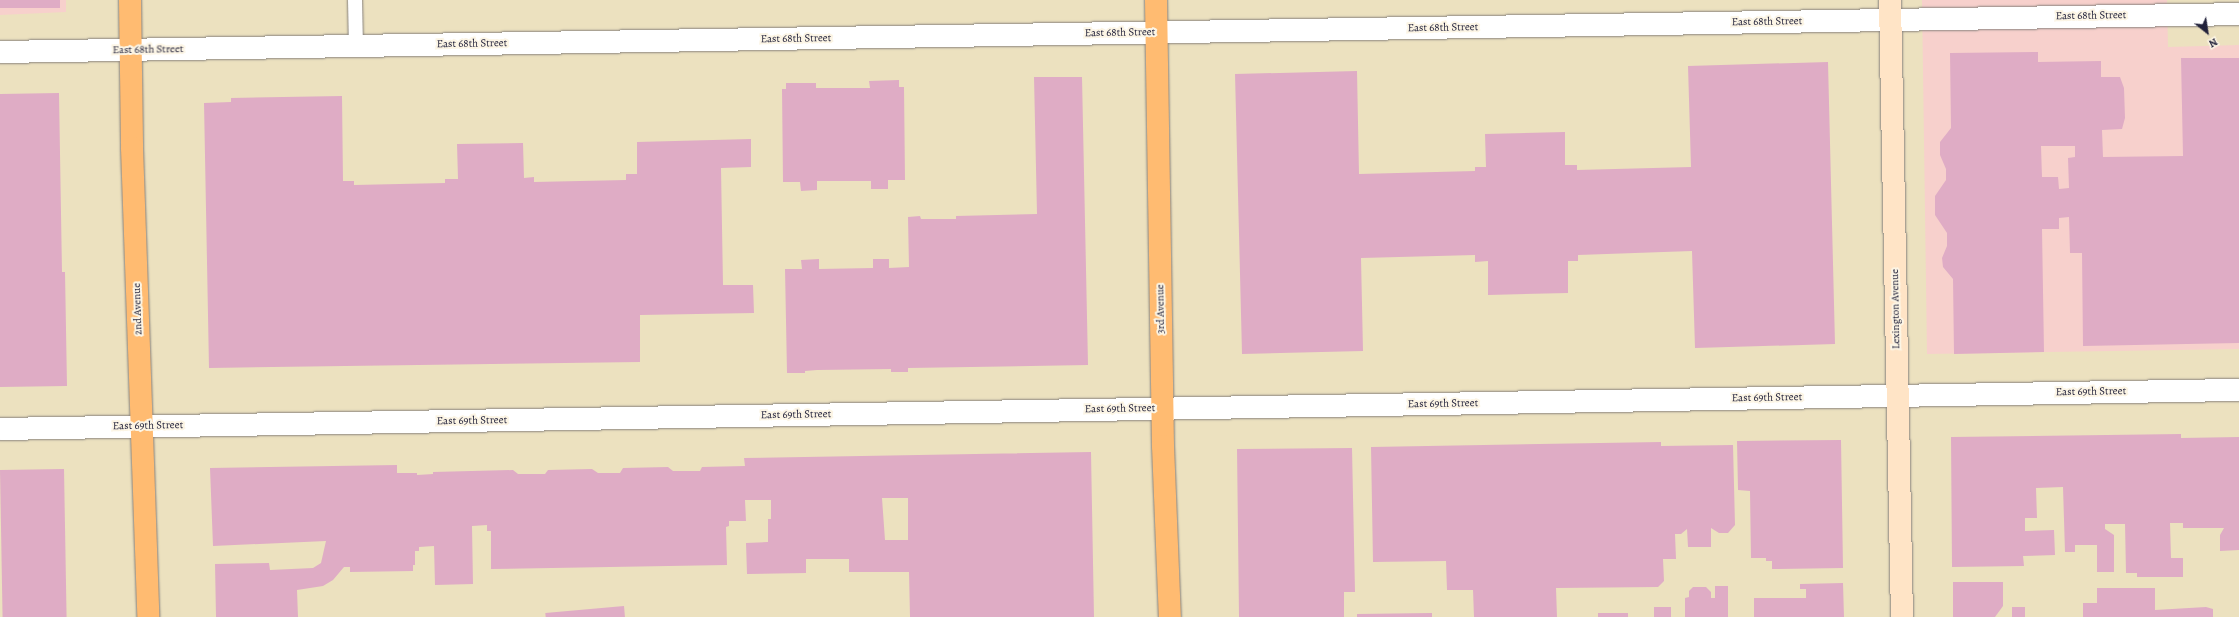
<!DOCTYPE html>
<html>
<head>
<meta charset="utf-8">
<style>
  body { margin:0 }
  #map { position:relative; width:2239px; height:617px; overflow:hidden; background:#ece1bf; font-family:Alegreya,serif }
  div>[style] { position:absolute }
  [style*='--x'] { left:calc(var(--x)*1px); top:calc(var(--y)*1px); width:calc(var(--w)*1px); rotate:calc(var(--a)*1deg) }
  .built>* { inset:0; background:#f7d0cc }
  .building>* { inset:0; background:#dfacc5; transform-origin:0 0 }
  .roads { filter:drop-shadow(0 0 1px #87827d) drop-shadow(0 0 1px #87827d) }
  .lane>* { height:14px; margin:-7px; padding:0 7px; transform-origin:7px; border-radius:7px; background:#fff }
  .street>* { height:22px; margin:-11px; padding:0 11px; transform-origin:11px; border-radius:11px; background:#fff }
  .secondary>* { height:22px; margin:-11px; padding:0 11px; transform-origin:11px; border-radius:11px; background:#ffe4c6 }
  .primary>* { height:22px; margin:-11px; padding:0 11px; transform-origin:11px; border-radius:11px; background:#ffbb71 }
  span { translate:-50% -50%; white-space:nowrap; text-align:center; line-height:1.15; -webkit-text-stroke:4px #fcf5e5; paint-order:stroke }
  .street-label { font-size:11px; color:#22223b }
  .north { position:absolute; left:2187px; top:12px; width:40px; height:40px; -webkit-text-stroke:3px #fcf5e5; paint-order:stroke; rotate:150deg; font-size:11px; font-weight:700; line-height:16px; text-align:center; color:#22223b }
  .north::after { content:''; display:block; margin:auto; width:14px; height:18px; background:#22223b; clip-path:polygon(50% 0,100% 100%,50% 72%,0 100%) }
</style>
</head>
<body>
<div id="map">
  <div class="built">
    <div style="clip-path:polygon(0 0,66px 0,66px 12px,0 15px)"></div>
    <div style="clip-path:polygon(1922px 0,2167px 0,2168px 47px,2239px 45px,2239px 349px,1927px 354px)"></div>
  </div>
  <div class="building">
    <div style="left:0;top:0;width:60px;height:8px"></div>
    <div style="clip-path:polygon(evenodd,2038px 52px,2038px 62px,2101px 61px,2101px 77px,2120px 77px,2124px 88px,2125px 118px,2122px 129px,2102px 130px,2103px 157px,2183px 156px,2181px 58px,2239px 58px,2239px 343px,2083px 346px,2082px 253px,2070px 253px,2069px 217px,2059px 218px,2059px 229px,2042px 229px,2044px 352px,1954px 354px,1953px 279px,1943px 267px,1942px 258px,1947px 246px,1947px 233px,1935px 215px,1935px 196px,1946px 180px,1946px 169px,1940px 155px,1940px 142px,1951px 128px,1950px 53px,2038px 52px,2041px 146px,2075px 146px,2075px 157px,2068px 158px,2069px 188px,2059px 189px,2058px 177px,2042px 177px,2041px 146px)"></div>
    <div style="clip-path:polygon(1828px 62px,1835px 344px,1695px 348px,1692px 251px,1578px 255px,1578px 261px,1568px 261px,1568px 293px,1488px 295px,1488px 261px,1475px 262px,1475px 255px,1361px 258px,1363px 351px,1242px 354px,1235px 74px,1357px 71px,1359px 174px,1475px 171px,1475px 167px,1486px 167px,1485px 134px,1565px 132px,1565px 165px,1577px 165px,1577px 170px,1691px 167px,1688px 66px)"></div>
    <div style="clip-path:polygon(1034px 77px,1082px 77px,1088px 365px,908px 368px,908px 372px,891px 372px,891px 369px,817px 370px,805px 371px,805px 373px,787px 373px,785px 269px,802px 269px,801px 260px,819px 259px,819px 269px,873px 268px,873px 259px,889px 259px,889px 268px,909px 267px,908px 217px,920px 216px,921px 219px,956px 219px,956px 216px,1037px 214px)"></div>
    <div style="clip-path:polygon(899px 80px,899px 87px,904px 87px,905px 180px,888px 180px,888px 189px,871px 189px,871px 181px,817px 181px,817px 190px,801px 191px,800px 182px,783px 182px,782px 89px,786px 89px,786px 83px,816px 83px,816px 88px,870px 88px,869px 81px)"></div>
    <div style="clip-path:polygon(59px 93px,62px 272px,65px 272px,67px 386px,0 387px,0 94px)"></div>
    <div style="clip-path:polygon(342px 96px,343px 181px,354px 181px,354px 185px,445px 183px,445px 179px,458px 179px,457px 144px,523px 143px,524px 178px,534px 177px,534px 182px,626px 180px,626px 174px,637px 174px,637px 142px,751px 139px,751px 167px,721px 168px,723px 285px,753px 285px,754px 313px,640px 315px,640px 362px,209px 368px,204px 103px,231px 102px,231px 98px)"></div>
    <div style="clip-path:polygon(2181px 434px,2181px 438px,2239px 437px,2239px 550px,2220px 551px,2220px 535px,2224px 528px,2183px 528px,2183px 523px,2170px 523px,2171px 558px,2183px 558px,2183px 577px,2137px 577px,2137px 573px,2126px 573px,2125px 524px,2105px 524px,2105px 529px,2114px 535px,2114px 572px,2097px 572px,2097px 545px,2075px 545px,2075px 552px,2065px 552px,2063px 487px,2036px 488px,2037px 518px,2025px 518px,2025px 531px,2054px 530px,2055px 555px,2023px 556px,2024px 566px,1952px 567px,1951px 437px)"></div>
    <div style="clip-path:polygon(1841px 440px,1843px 568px,1772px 569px,1772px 561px,1766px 561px,1766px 558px,1751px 558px,1750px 491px,1738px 490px,1737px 441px)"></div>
    <div style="clip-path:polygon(1661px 442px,1661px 446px,1733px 445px,1735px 525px,1728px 533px,1719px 533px,1711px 528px,1711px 547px,1688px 547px,1687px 529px,1681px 534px,1675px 534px,1676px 559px,1663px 559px,1664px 581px,1658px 587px,1556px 588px,1557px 617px,1474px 617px,1473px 590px,1447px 590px,1446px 561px,1373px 562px,1371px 447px)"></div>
    <div style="clip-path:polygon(1352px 448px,1355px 592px,1344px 592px,1344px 617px,1239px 617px,1237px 449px)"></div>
    <div style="clip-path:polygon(evenodd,1091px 452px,1094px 617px,910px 617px,909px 572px,849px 572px,849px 559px,806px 559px,806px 573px,747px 574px,746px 543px,768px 542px,768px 519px,771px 519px,771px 500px,745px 500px,746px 521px,729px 521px,729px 526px,726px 527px,727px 565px,491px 569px,491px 531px,487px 531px,487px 525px,472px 526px,473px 584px,435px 585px,434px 546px,419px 547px,419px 551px,415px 551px,415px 565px,413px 565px,413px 571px,350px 572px,350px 567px,344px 567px,333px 580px,323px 586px,297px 590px,298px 617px,216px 617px,215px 564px,269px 563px,270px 570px,313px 568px,321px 563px,326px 541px,213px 546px,210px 468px,397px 465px,397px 473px,417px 473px,417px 475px,433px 474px,433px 472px,513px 470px,518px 474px,545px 474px,548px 470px,592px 469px,598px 473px,620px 473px,623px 468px,668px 467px,673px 471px,700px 471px,702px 467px,745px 466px,744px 458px,1091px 452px,882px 498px,908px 498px,908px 540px,885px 540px,882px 498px)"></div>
    <div style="left:64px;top:469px;width:148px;height:64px;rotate:89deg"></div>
    <div style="clip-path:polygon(1953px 582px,2003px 582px,2003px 606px,1995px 617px,1953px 617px)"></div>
    <div style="clip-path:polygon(1843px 583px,1844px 617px,1754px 617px,1754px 598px,1806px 598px,1806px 589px,1800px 589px,1800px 584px)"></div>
    <div style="clip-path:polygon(1715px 586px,1728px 586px,1728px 617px,1685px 617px,1685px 598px,1689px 597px,1689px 591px,1693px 587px,1706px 587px,1711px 592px,1711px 598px,1715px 598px)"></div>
    <div style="clip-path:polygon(2097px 588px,2155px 588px,2155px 610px,2206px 607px,2213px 609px,2213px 617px,2083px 617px,2083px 603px,2097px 603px)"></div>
    <div style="left:624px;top:606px;width:11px;height:79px;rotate:85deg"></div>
    <div style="left:1654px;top:607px;width:17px;height:10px"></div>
    <div style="left:2025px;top:607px;width:10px;height:13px;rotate:90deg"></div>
    <div style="clip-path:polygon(1432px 613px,1432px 617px,1357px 617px,1357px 614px)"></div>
    <div style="left:1598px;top:613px;width:30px;height:4px"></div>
  </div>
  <div class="roads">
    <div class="lane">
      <div style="--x:355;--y:0;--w:46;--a:88.8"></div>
    </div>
    <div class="street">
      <div style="--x:0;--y:52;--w:2239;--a:-0.97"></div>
      <div style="--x:0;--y:429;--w:2239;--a:-1"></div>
    </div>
    <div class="secondary">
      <div style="--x:1890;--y:0;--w:617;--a:88.89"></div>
    </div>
    <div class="primary">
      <div style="--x:130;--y:0;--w:148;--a:89.2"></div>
      <div style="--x:132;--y:148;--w:469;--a:88"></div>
      <div style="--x:1156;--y:0;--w:446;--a:89.1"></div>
      <div style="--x:1163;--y:446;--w:171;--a:87.7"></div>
    </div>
  </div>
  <div class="street-label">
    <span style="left:2091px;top:16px;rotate:-1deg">East 68th Street</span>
    <span style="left:1767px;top:22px;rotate:-1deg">East 68th Street</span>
    <span style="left:1443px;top:28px;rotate:-1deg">East 68th Street</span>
    <span style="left:1120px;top:33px;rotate:-1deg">East 68th Street</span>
    <span style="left:796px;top:39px;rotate:-1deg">East 68th Street</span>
    <span style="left:472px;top:44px;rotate:-1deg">East 68th Street</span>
    <span style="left:148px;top:50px;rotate:-1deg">East 68th Street</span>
    <span style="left:138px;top:309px;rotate:-92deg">2nd Avenue</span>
    <span style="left:1161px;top:309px;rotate:-91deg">3rd Avenue</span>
    <span style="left:1896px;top:309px;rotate:-91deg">Lexington Avenue</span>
    <span style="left:2091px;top:392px;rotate:-1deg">East 69th Street</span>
    <span style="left:1767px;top:398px;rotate:-1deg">East 69th Street</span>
    <span style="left:1443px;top:404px;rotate:-1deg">East 69th Street</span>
    <span style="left:1120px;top:409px;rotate:-1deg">East 69th Street</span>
    <span style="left:796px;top:415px;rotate:-1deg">East 69th Street</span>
    <span style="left:472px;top:421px;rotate:-1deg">East 69th Street</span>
    <span style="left:148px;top:426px;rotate:-1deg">East 69th Street</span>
  </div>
  <div class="north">N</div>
</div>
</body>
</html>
